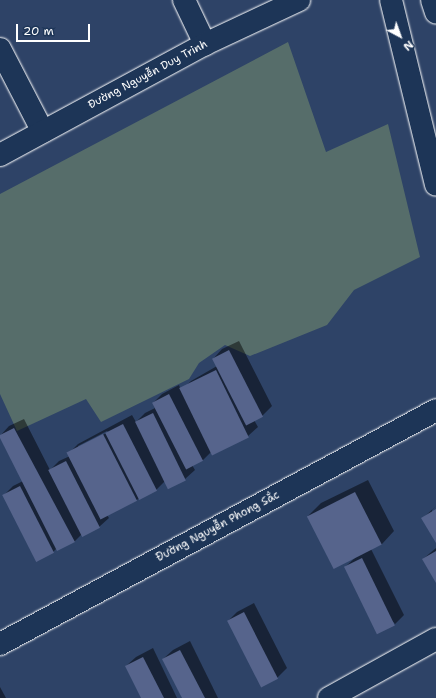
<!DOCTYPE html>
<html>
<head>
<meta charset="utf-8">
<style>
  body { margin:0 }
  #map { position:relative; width:436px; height:698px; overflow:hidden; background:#2e4367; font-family:"Shantell Sans",sans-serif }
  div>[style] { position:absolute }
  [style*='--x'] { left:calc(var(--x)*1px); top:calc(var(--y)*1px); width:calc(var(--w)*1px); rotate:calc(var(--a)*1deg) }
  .green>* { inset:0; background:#566d6a }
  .shadow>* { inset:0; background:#0007 }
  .building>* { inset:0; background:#56648c; transform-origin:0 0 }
  .roads { filter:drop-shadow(0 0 1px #fff) drop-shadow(0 0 1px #fff) }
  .street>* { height:22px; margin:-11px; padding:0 11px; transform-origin:11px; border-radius:11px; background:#1d3557 }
  .secondary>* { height:22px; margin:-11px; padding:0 11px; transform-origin:11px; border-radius:11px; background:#1d3557 }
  span { translate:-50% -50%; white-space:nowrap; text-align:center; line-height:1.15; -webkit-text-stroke:4px #1d3557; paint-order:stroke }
  .street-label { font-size:11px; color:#fff }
  .north { position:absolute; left:380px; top:16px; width:40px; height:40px; -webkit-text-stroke:3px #1d3557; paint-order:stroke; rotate:139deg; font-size:11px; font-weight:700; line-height:16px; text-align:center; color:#fff }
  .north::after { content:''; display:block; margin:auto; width:14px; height:18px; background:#fff; clip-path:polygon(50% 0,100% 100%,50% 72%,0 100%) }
  .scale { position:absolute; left:16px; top:24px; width:74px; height:18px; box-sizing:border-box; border:2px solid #fff; border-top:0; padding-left:5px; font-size:12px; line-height:14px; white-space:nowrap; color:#fff; -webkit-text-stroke:3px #1d3557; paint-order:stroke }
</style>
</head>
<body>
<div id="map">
  <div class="green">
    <div style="clip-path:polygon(288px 42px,326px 152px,388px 124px,420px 257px,354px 290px,327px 325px,250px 356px,225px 345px,199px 363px,189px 379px,101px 422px,86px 399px,17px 431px,0 394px,0 194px)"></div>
  </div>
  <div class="shadow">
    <div style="clip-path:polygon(evenodd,239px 341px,272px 406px,262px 416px,254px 420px,258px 427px,248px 436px,212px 451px,203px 460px,192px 465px,195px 470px,185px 479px,165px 481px,156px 490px,107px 515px,109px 518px,99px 527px,82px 534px,74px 542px,57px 548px,53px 552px,4px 495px,13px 486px,23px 481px,0 436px,9px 426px,24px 419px,50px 470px,59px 461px,70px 456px,69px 453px,78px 444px,132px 415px,136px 422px,145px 413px,155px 408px,153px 403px,162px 394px,179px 385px,181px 390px,191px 381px,217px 366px,213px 359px,222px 349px,239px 341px,107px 431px,108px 432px,78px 449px,78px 446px,107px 431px)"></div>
    <div style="clip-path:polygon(368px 480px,394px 531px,382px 544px,371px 549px,404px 615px,395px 624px,345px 567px,356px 557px,308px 516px,321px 503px)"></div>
    <div style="clip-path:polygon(436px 506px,432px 510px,432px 513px,436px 511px,436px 541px,423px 518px)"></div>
    <div style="clip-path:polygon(436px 548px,436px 581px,423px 559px)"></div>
    <div style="clip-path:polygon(254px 603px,287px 668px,277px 678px,228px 621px,237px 612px)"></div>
    <div style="clip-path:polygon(190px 641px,218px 698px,183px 698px,163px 659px,173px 650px)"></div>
    <div style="clip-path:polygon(153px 648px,177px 698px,142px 698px,126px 666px,136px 657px)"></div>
    <div style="clip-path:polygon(0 687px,6px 698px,0 698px)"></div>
  </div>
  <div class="building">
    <div style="left:229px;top:350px;width:75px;height:19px;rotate:63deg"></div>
    <div style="left:216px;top:370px;width:75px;height:41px;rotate:64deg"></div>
    <div style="left:169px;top:394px;width:75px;height:19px;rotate:63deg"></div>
    <div style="left:153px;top:413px;width:75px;height:20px;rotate:64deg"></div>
    <div style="left:123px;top:424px;width:75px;height:20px;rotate:63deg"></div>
    <div style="clip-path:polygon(14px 428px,75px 542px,57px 551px,0 438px,0 435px)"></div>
    <div style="left:103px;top:434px;width:75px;height:41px;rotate:63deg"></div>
    <div style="left:66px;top:461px;width:75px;height:20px;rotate:63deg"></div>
    <div style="left:20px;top:486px;width:75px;height:20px;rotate:63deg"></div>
    <div style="left:355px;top:492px;width:59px;height:54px;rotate:63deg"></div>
    <div style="clip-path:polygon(436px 509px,436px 543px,421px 518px)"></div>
    <div style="clip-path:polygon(436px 551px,436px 583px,422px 559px)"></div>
    <div style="left:362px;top:558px;width:75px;height:20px;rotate:64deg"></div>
    <div style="left:244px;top:612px;width:75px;height:19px;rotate:63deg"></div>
    <div style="clip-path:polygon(180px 650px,205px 698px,182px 698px,162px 659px)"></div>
    <div style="clip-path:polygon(143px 657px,164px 698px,141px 698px,125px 666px)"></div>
  </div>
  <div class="roads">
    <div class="street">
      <div style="--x:184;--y:0;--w:49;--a:64.5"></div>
      <div style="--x:0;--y:49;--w:93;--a:62.6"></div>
      <div style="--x:0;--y:155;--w:233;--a:-28.4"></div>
      <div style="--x:205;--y:44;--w:104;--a:-25.1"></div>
      <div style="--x:329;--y:698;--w:122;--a:-28.9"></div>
    </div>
    <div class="secondary">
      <div style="--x:391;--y:0;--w:190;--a:76.3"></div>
      <div style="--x:432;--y:0;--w:13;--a:72"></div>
      <div style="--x:0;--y:644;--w:495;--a:-28.2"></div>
    </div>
  </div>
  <div class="street-label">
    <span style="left:148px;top:75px;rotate:-28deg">Đường Nguyễn Duy Trinh</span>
    <span style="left:218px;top:527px;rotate:-28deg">Đường Nguyễn Phong Sắc</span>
  </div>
  <div class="north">N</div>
  <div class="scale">20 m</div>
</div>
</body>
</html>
